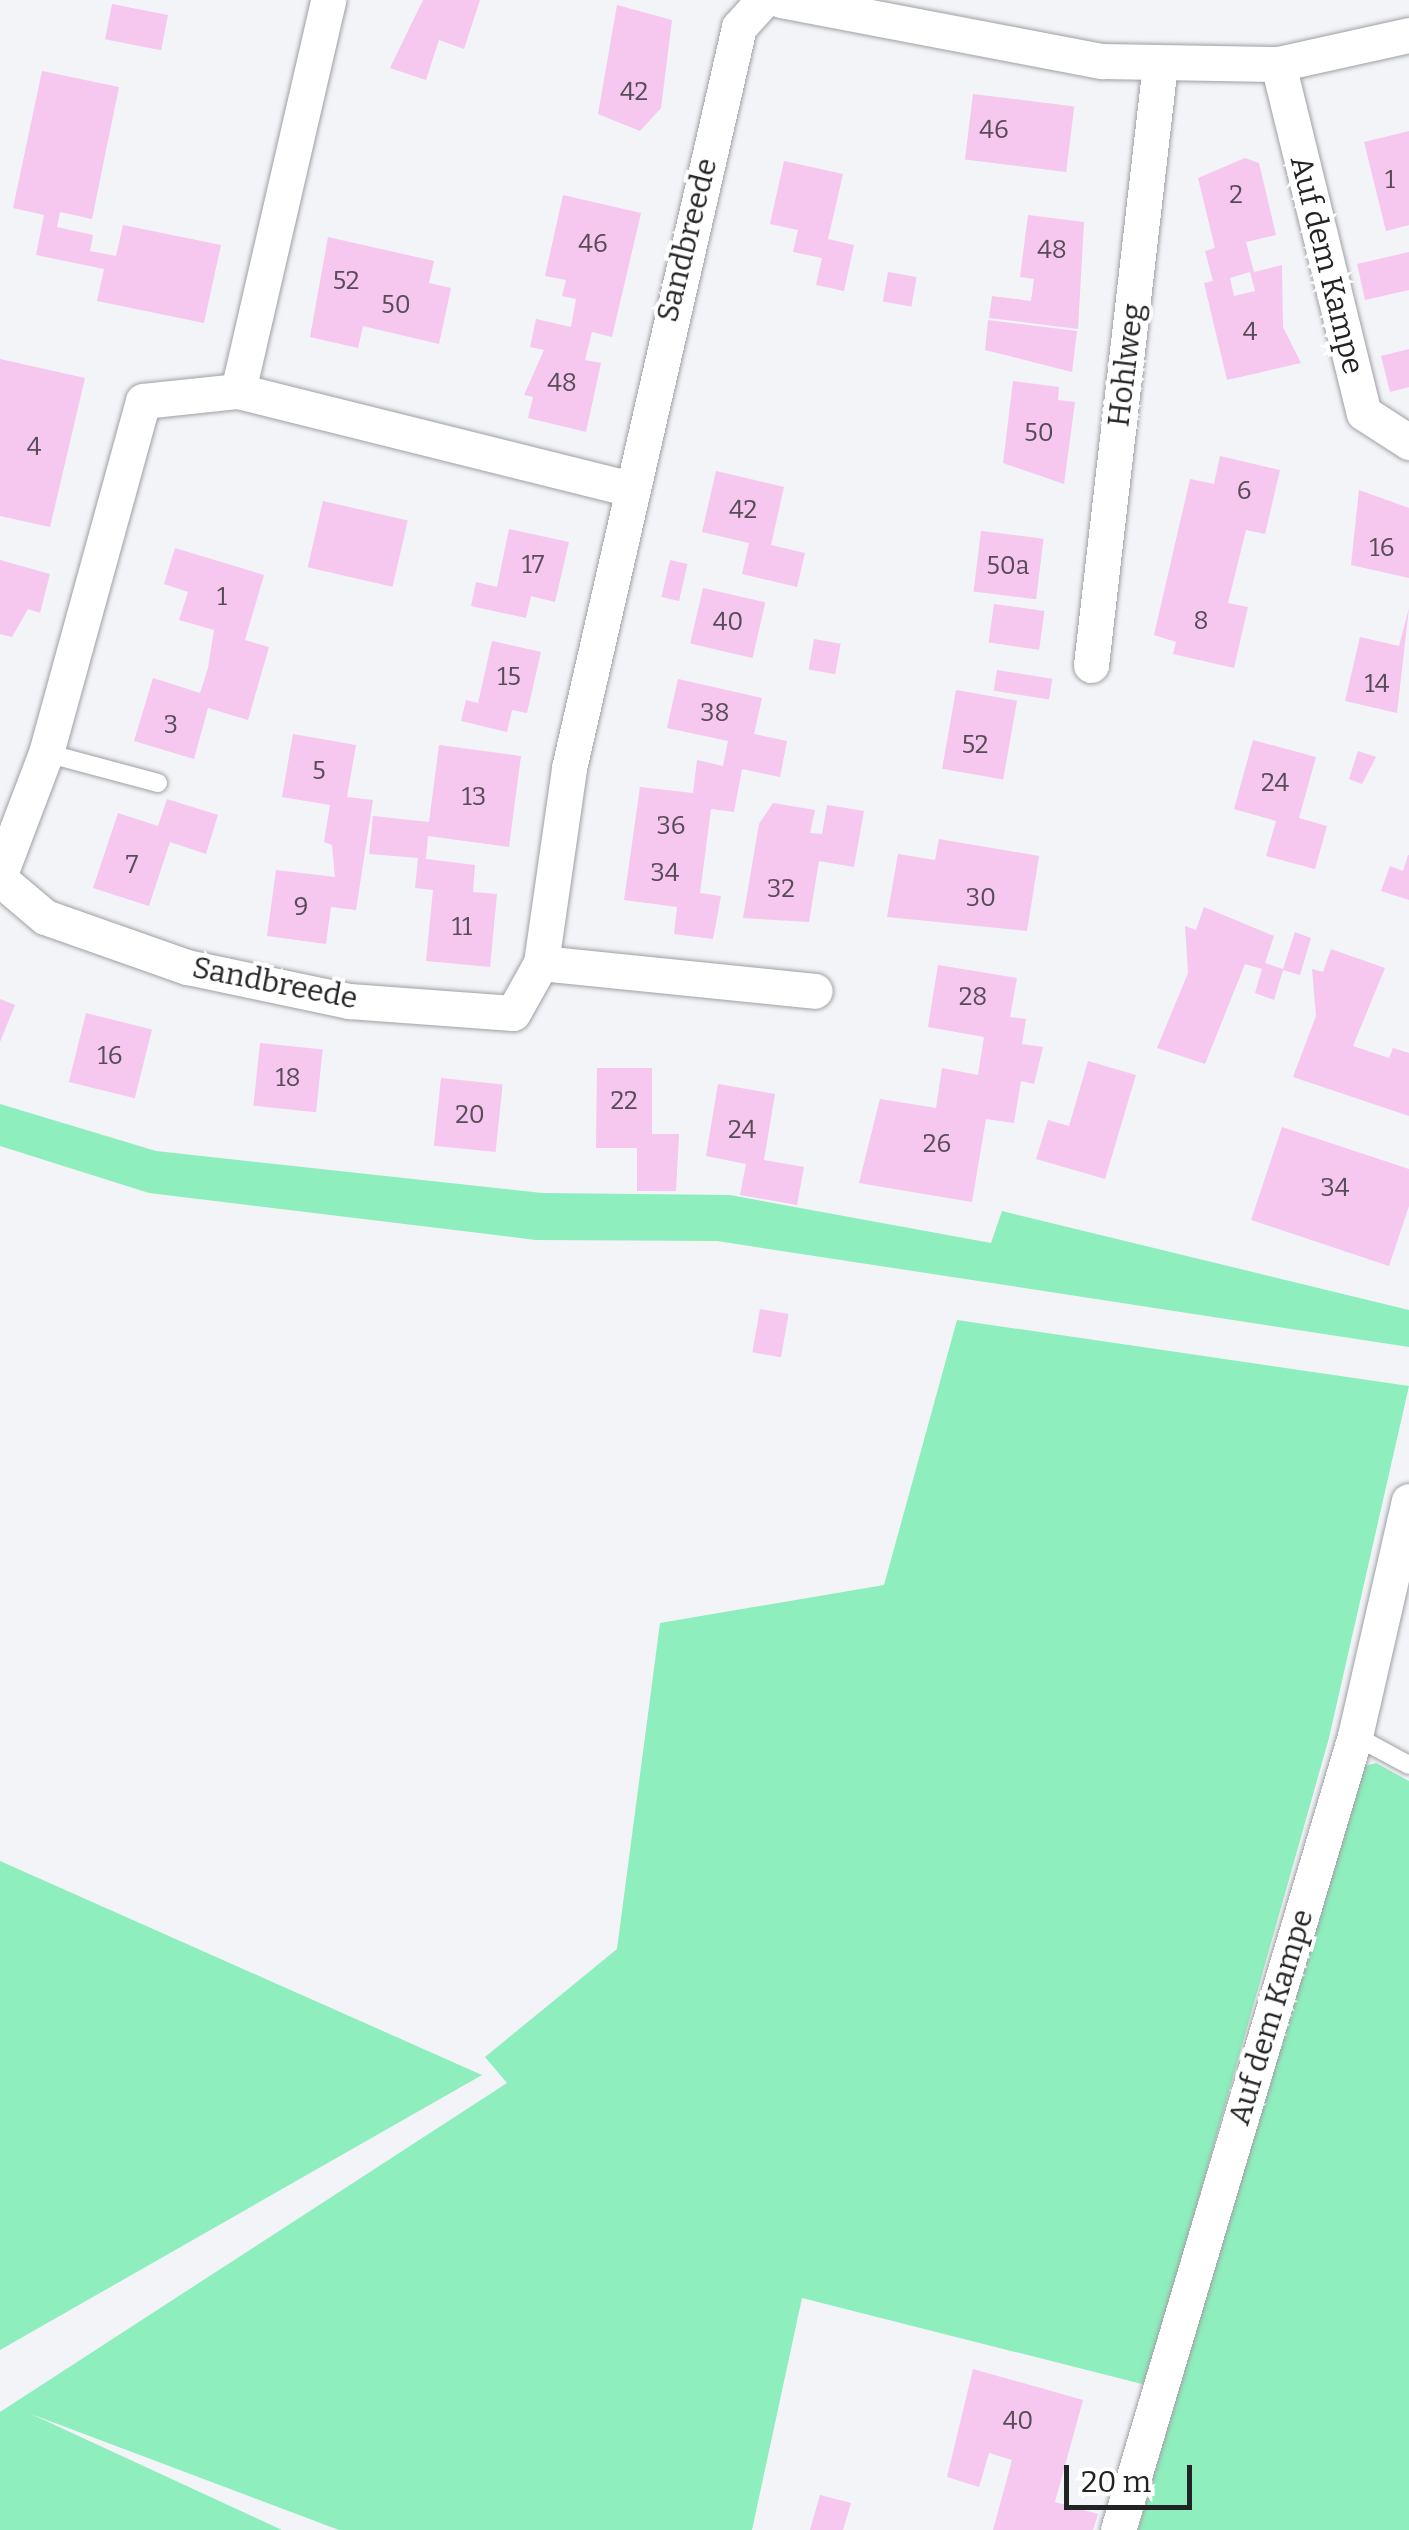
<!DOCTYPE html>
<html>
<head>
<meta charset="utf-8">
<style>
  body { margin:0 }
  #map { position:relative; width:1409px; height:2530px; overflow:hidden; background:#f2f4f8; font-family:Bitter,serif }
  div>[style] { position:absolute }
  [style*='--x'] { left:calc(var(--x)*1px); top:calc(var(--y)*1px); width:calc(var(--w)*1px); rotate:calc(var(--a)*1deg) }
  .green>* { inset:0; background:#8feebd }
  .building>* { inset:0; background:#f6c7ef; transform-origin:0 0 }
  .roads { filter:drop-shadow(0 0 2px #9fa0a4) drop-shadow(0 0 2px #9fa0a4) }
  .lane>* { height:18px; margin:-9px; padding:0 9px; transform-origin:9px; border-radius:9px; background:#fff }
  .street>* { height:35px; margin:-17.5px; padding:0 17.5px; transform-origin:17.5px; border-radius:17.5px; background:#fff }
  span { translate:-50% -50%; white-space:nowrap; text-align:center; line-height:1.15; -webkit-text-stroke:8px #fff; paint-order:stroke }
  .number-label { font-size:25px; color:#574c57 }
  .number-label span { -webkit-text-stroke-width:0 }
  .street-label { font-size:30px; color:#222324 }
  .scale { position:absolute; left:1064px; top:2465px; width:128px; height:45px; box-sizing:border-box; border:5px solid #222324; border-top:0; padding-left:12px; font-size:30px; line-height:35px; white-space:nowrap; color:#222324; -webkit-text-stroke:8px #fff; paint-order:stroke }
</style>
</head>
<body>
<div id="map">
  <div class="green">
    <div style="clip-path:polygon(0 1104px,156px 1151px,542px 1193px,730px 1195px,991px 1243px,1002px 1211px,1409px 1310px,1409px 1347px,717px 1241px,536px 1240px,149px 1193px,0 1146px)"></div>
    <div style="clip-path:polygon(957px 1320px,1409px 1386px,1329px 1738px,1146px 2385px,802px 2298px,752px 2530px,339px 2530px,31px 2414px,282px 2530px,0 2530px,0 2412px,507px 2083px,485px 2057px,617px 1949px,660px 1623px,884px 1585px)"></div>
    <div style="clip-path:polygon(1376px 1763px,1409px 1781px,1409px 2530px,1138px 2530px,1358px 1768px)"></div>
    <div style="clip-path:polygon(0 1861px,482px 2075px,0 2350px)"></div>
  </div>
  <div class="building">
    <div style="clip-path:polygon(423px 0,480px 0,464px 49px,439px 40px,426px 80px,390px 68px)"></div>
    <div style="left:112px;top:4px;width:57px;height:36px;rotate:11deg"></div>
    <div style="clip-path:polygon(617px 5px,672px 20px,661px 108px,640px 131px,598px 114px)"></div>
    <div style="clip-path:polygon(42px 71px,119px 87px,92px 219px,60px 212px,57px 227px,93px 235px,90px 251px,116px 256px,123px 225px,221px 245px,204px 323px,97px 301px,104px 269px,36px 255px,44px 215px,13px 208px)"></div>
    <div style="left:973px;top:94px;width:102px;height:66px;rotate:7deg"></div>
    <div style="clip-path:polygon(1409px 131px,1409px 225px,1386px 231px,1364px 142px)"></div>
    <div style="clip-path:polygon(evenodd,1245px 158px,1259px 163px,1276px 235px,1246px 242px,1254px 272px,1282px 265px,1283px 327px,1301px 363px,1227px 380px,1204px 283px,1213px 281px,1205px 251px,1215px 248px,1198px 178px,1245px 158px,1250px 272px,1255px 291px,1234px 296px,1230px 278px,1250px 272px)"></div>
    <div style="clip-path:polygon(784px 161px,843px 174px,828px 239px,854px 245px,844px 291px,816px 285px,822px 258px,793px 252px,798px 230px,770px 224px)"></div>
    <div style="clip-path:polygon(563px 195px,641px 213px,612px 337px,592px 332px,585px 360px,601px 363px,586px 432px,528px 418px,533px 397px,524px 395px,544px 350px,530px 347px,536px 319px,571px 327px,576px 299px,562px 296px,566px 280px,545px 276px)"></div>
    <div style="clip-path:polygon(1028px 215px,1084px 222px,1078px 329px,989px 318px,992px 296px,1031px 301px,1034px 279px,1020px 277px)"></div>
    <div style="clip-path:polygon(328px 237px,434px 261px,429px 283px,451px 288px,439px 344px,363px 326px,358px 348px,310px 337px)"></div>
    <div style="clip-path:polygon(1409px 252px,1409px 290px,1365px 300px,1357px 264px)"></div>
    <div style="left:888px;top:272px;width:29px;height:30px;rotate:10deg"></div>
    <div style="clip-path:polygon(988px 320px,1077px 331px,1072px 372px,985px 350px)"></div>
    <div style="clip-path:polygon(1409px 349px,1409px 387px,1390px 392px,1381px 356px)"></div>
    <div style="clip-path:polygon(0 359px,85px 378px,50px 527px,0 516px)"></div>
    <div style="clip-path:polygon(1013px 381px,1059px 387px,1058px 400px,1075px 402px,1064px 484px,1003px 463px)"></div>
    <div style="clip-path:polygon(1220px 456px,1280px 470px,1265px 534px,1246px 530px,1228px 603px,1248px 607px,1234px 668px,1173px 654px,1176px 642px,1154px 635px,1190px 479px,1214px 484px)"></div>
    <div style="clip-path:polygon(716px 471px,784px 487px,771px 545px,805px 553px,797px 587px,742px 574px,749px 543px,702px 532px)"></div>
    <div style="clip-path:polygon(1359px 490px,1409px 508px,1409px 578px,1351px 565px)"></div>
    <div style="left:323px;top:501px;width:87px;height:68px;rotate:13deg"></div>
    <div style="clip-path:polygon(509px 529px,569px 542px,555px 602px,531px 596px,526px 618px,471px 606px,476px 582px,497px 587px)"></div>
    <div style="left:981px;top:531px;width:63px;height:61px;rotate:7deg"></div>
    <div style="clip-path:polygon(175px 548px,264px 575px,245px 640px,269px 647px,248px 720px,208px 708px,194px 759px,134px 741px,153px 678px,200px 693px,208px 668px,214px 630px,179px 620px,188px 592px,164px 584px)"></div>
    <div style="clip-path:polygon(0 560px,50px 574px,40px 613px,28px 609px,12px 637px,0 634px)"></div>
    <div style="left:670px;top:560px;width:18px;height:38px;rotate:13deg"></div>
    <div style="left:703px;top:588px;width:64px;height:57px;rotate:13deg"></div>
    <div style="left:994px;top:604px;width:51px;height:39px;rotate:8deg"></div>
    <div style="clip-path:polygon(1409px 608px,1397px 713px,1345px 701px,1360px 637px,1399px 646px)"></div>
    <div style="left:814px;top:639px;width:27px;height:31px;rotate:10deg"></div>
    <div style="clip-path:polygon(492px 641px,541px 652px,527px 713px,512px 710px,507px 732px,461px 721px,466px 700px,478px 703px)"></div>
    <div style="left:997px;top:670px;width:56px;height:21px;rotate:9deg"></div>
    <div style="clip-path:polygon(678px 679px,762px 698px,754px 734px,787px 741px,780px 777px,742px 769px,734px 812px,711px 809px,700px 893px,721px 896px,713px 939px,674px 934px,677px 907px,624px 900px,640px 787px,693px 793px,697px 760px,723px 766px,728px 741px,667px 728px)"></div>
    <div style="left:956px;top:690px;width:62px;height:80px;rotate:10deg"></div>
    <div style="clip-path:polygon(293px 734px,356px 745px,347px 797px,373px 800px,356px 910px,331px 907px,326px 944px,267px 936px,276px 870px,335px 877px,332px 845px,324px 842px,330px 805px,282px 797px)"></div>
    <div style="clip-path:polygon(1253px 740px,1316px 757px,1299px 818px,1327px 826px,1315px 869px,1266px 856px,1276px 821px,1234px 809px)"></div>
    <div style="clip-path:polygon(439px 745px,521px 756px,509px 847px,428px 836px,426px 859px,475px 865px,473px 892px,497px 894px,490px 967px,426px 961px,433px 890px,415px 888px,418px 858px,369px 854px,373px 816px,429px 822px)"></div>
    <div style="clip-path:polygon(1358px 751px,1376px 757px,1362px 784px,1349px 779px)"></div>
    <div style="clip-path:polygon(167px 799px,218px 815px,206px 854px,170px 842px,149px 906px,93px 888px,118px 813px,158px 826px)"></div>
    <div style="clip-path:polygon(773px 803px,815px 810px,810px 833px,822px 834px,827px 805px,864px 811px,854px 867px,819px 861px,809px 922px,743px 918px,759px 824px)"></div>
    <div style="clip-path:polygon(939px 839px,1039px 856px,1027px 931px,887px 917px,898px 854px,935px 860px)"></div>
    <div style="clip-path:polygon(1408px 855px,1409px 855px,1409px 900px,1381px 891px,1390px 866px,1403px 871px)"></div>
    <div style="clip-path:polygon(1204px 907px,1274px 936px,1265px 963px,1283px 969px,1295px 932px,1311px 938px,1300px 975px,1283px 970px,1274px 1000px,1255px 993px,1262px 969px,1245px 964px,1205px 1064px,1157px 1048px,1188px 973px,1185px 926px,1196px 930px)"></div>
    <div style="clip-path:polygon(1331px 949px,1385px 968px,1353px 1046px,1389px 1058px,1393px 1048px,1409px 1053px,1409px 1116px,1293px 1077px,1316px 1016px,1312px 969px,1323px 972px)"></div>
    <div style="clip-path:polygon(938px 965px,1017px 978px,1010px 1017px,1026px 1019px,1022px 1044px,1043px 1047px,1034px 1084px,1021px 1081px,1014px 1123px,986px 1119px,972px 1202px,859px 1183px,880px 1099px,936px 1108px,942px 1068px,978px 1075px,984px 1037px,928px 1027px)"></div>
    <div style="clip-path:polygon(0 999px,15px 1005px,0 1042px)"></div>
    <div style="left:86px;top:1013px;width:68px;height:71px;rotate:14deg"></div>
    <div style="left:260px;top:1043px;width:63px;height:63px;rotate:6deg"></div>
    <div style="clip-path:polygon(1088px 1061px,1136px 1075px,1105px 1179px,1036px 1159px,1048px 1120px,1069px 1126px)"></div>
    <div style="clip-path:polygon(597px 1068px,652px 1068px,652px 1134px,679px 1134px,676px 1191px,637px 1191px,637px 1148px,596px 1148px)"></div>
    <div style="left:441px;top:1078px;width:62px;height:68px;rotate:6deg"></div>
    <div style="clip-path:polygon(718px 1084px,775px 1094px,764px 1160px,804px 1167px,797px 1205px,740px 1195px,746px 1164px,706px 1156px)"></div>
    <div style="clip-path:polygon(1282px 1127px,1409px 1169px,1409px 1206px,1389px 1266px,1251px 1220px)"></div>
    <div style="left:760px;top:1309px;width:29px;height:44px;rotate:10deg"></div>
    <div style="clip-path:polygon(973px 2369px,1083px 2400px,1055px 2502px,1098px 2514px,1093px 2530px,993px 2530px,1012px 2460px,989px 2453px,979px 2487px,947px 2477px)"></div>
    <div style="clip-path:polygon(820px 2495px,851px 2503px,843px 2530px,810px 2530px)"></div>
  </div>
  <div class="roads">
    <div class="lane">
      <div style="--x:46;--y:753;--w:116;--a:15"></div>
      <div style="--x:1355;--y:1736;--w:61;--a:28.2"></div>
    </div>
    <div class="street">
      <div style="--x:781;--y:0;--w:327;--a:10.8"></div>
      <div style="--x:1102;--y:61;--w:176;--a:1"></div>
      <div style="--x:1278;--y:64;--w:134;--a:-12.5"></div>
      <div style="--x:1278;--y:64;--w:359;--a:76.2"></div>
      <div style="--x:1364;--y:413;--w:54;--a:32.8"></div>
      <div style="--x:238;--y:391;--w:401;--a:-77"></div>
      <div style="--x:1091;--y:665;--w:605;--a:-83.45"></div>
      <div style="--x:0;--y:874;--w:129;--a:-69.2"></div>
      <div style="--x:46;--y:753;--w:365;--a:-74.6"></div>
      <div style="--x:143;--y:401;--w:96;--a:-6"></div>
      <div style="--x:238;--y:391;--w:404;--a:14"></div>
      <div style="--x:0;--y:879;--w:59;--a:40.2"></div>
      <div style="--x:45;--y:917;--w:151;--a:19.4"></div>
      <div style="--x:187;--y:967;--w:166;--a:11.9"></div>
      <div style="--x:349;--y:1001;--w:164;--a:4.2"></div>
      <div style="--x:513;--y:1013;--w:57;--a:-60.8"></div>
      <div style="--x:541;--y:963;--w:197;--a:-81.8"></div>
      <div style="--x:569;--y:768;--w:760;--a:-77.08"></div>
      <div style="--x:739;--y:27;--w:36;--a:-48"></div>
      <div style="--x:541;--y:963;--w:275;--a:5.8"></div>
      <div style="--x:1118;--y:2530;--w:829;--a:-73.38"></div>
      <div style="--x:1355;--y:1736;--w:241;--a:-77.1"></div>
    </div>
  </div>
  <div class="number-label">
    <span style="left:634px;top:92px">42</span>
    <span style="left:994px;top:130px">46</span>
    <span style="left:1390px;top:180px">1</span>
    <span style="left:1236px;top:195px">2</span>
    <span style="left:593px;top:244px">46</span>
    <span style="left:1052px;top:250px">48</span>
    <span style="left:346px;top:281px">52</span>
    <span style="left:396px;top:305px">50</span>
    <span style="left:1250px;top:332px">4</span>
    <span style="left:562px;top:383px">48</span>
    <span style="left:1039px;top:433px">50</span>
    <span style="left:34px;top:447px">4</span>
    <span style="left:1244px;top:491px">6</span>
    <span style="left:743px;top:510px">42</span>
    <span style="left:1382px;top:548px">16</span>
    <span style="left:533px;top:565px">17</span>
    <span style="left:1008px;top:566px">50a</span>
    <span style="left:222px;top:597px">1</span>
    <span style="left:1201px;top:621px">8</span>
    <span style="left:728px;top:622px">40</span>
    <span style="left:509px;top:677px">15</span>
    <span style="left:1377px;top:684px">14</span>
    <span style="left:715px;top:713px">38</span>
    <span style="left:171px;top:725px">3</span>
    <span style="left:975px;top:745px">52</span>
    <span style="left:319px;top:771px">5</span>
    <span style="left:1275px;top:783px">24</span>
    <span style="left:474px;top:797px">13</span>
    <span style="left:671px;top:826px">36</span>
    <span style="left:132px;top:865px">7</span>
    <span style="left:665px;top:873px">34</span>
    <span style="left:781px;top:889px">32</span>
    <span style="left:981px;top:898px">30</span>
    <span style="left:301px;top:907px">9</span>
    <span style="left:462px;top:927px">11</span>
    <span style="left:973px;top:997px">28</span>
    <span style="left:110px;top:1056px">16</span>
    <span style="left:288px;top:1078px">18</span>
    <span style="left:624px;top:1101px">22</span>
    <span style="left:470px;top:1115px">20</span>
    <span style="left:742px;top:1130px">24</span>
    <span style="left:937px;top:1144px">26</span>
    <span style="left:1335px;top:1188px">34</span>
    <span style="left:1018px;top:2421px">40</span>
  </div>
  <div class="street-label">
    <span style="left:687px;top:240px;rotate:-76deg">Sandbreede</span>
    <span style="left:1327px;top:265px;rotate:76deg">Auf dem Kampe</span>
    <span style="left:1126px;top:365px;rotate:-83deg">Hohlweg</span>
    <span style="left:275px;top:983px;rotate:11deg">Sandbreede</span>
    <span style="left:1271px;top:2017px;rotate:-73deg">Auf dem Kampe</span>
  </div>
  <div class="scale">20 m</div>
</div>
</body>
</html>
